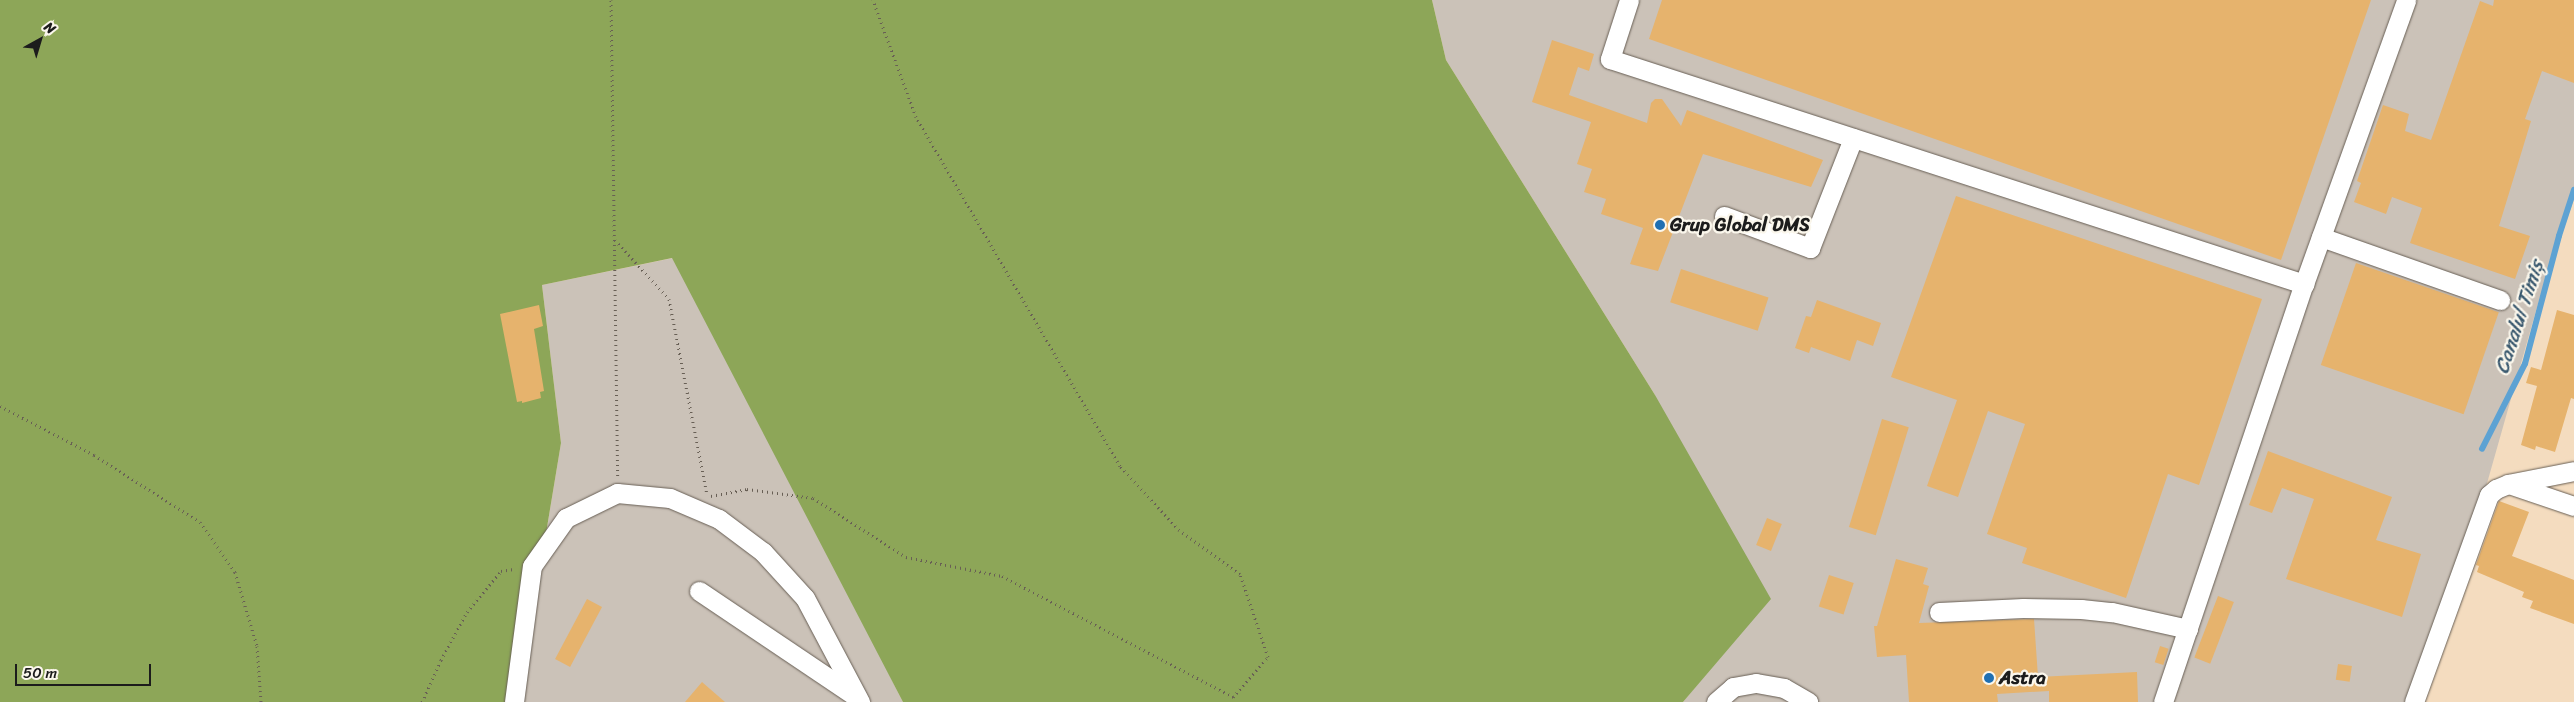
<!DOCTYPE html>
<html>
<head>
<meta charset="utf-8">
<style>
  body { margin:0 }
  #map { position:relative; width:2574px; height:702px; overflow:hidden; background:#f4dcbf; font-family:Sriracha,sans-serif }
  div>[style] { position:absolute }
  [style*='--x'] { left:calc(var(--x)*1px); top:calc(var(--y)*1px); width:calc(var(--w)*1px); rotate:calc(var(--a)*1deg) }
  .industrial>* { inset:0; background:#cbc2b8 }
  .forest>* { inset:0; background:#8da658 }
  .stream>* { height:5.5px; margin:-2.75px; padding:0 2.75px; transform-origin:2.75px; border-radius:2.75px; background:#5da2d3 }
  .building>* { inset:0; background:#e6b36d; transform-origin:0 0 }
  .path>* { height:3px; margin-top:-1.5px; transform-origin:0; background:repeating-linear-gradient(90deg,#685f55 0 1px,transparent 0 5px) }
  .roads { filter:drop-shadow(0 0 1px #685f55) drop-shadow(0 0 1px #685f55) }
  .minor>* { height:19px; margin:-9.5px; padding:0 9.5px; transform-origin:9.5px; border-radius:9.5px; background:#fff }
  .dots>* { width:14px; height:14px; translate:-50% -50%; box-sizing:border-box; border:2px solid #fbf7ec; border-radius:50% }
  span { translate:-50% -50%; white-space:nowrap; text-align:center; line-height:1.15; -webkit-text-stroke:4.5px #fbf7ec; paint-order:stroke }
  .poi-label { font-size:19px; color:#1c1c1c; font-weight:700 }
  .left { translate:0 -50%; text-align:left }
  .water-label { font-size:20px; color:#39586e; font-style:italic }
  .north { position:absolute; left:15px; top:15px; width:50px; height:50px; -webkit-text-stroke:4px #fbf7ec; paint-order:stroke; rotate:39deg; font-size:14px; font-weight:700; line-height:20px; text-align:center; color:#1c1c1c }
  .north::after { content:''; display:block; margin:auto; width:18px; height:22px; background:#1c1c1c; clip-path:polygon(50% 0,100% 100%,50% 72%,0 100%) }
  .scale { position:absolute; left:15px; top:664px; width:136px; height:22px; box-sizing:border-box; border:2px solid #1c1c1c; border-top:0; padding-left:6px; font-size:15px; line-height:18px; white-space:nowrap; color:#1c1c1c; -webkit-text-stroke:4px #fbf7ec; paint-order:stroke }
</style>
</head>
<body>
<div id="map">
  <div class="industrial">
    <div style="clip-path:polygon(1432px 0,2574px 0,2574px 199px,2539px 300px,2425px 702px,1683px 702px,1719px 658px,1655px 395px,1446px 60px)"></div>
    <div style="clip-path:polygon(673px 258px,884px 664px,903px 702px,518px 702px,561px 443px,542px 285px)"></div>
  </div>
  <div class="forest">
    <div style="clip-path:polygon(0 0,1432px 0,1446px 60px,1655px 395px,1771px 599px,1683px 702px,903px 702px,672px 258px,542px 285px,561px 443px,518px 702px,0 702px)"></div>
  </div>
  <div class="stream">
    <div style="--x:2482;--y:449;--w:95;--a:-63.2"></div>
    <div style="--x:2525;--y:364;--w:132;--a:-75.1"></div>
    <div style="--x:2559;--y:236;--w:48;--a:-71.9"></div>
  </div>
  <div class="building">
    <div style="clip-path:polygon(1662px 0,2371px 0,2281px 260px,1649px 39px)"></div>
    <div style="clip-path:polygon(2494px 0,2574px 0,2574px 83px,2542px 71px,2525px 119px,2531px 121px,2499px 226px,2530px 236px,2515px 279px,2410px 243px,2422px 208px,2392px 197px,2386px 214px,2354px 202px,2361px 183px,2357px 181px,2383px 105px,2409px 114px,2405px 131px,2431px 140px,2480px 1px,2493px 6px)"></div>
    <div style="clip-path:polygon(1552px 40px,1594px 54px,1589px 71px,1578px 67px,1569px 95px,1647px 123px,1651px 103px,1655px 99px,1662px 99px,1681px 126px,1687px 110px,1823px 160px,1811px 187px,1703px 154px,1658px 271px,1630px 264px,1643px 228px,1601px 214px,1606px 199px,1584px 192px,1592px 169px,1577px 164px,1591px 122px,1532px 102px)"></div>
    <div style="clip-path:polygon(1956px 196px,2262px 299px,2199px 485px,2168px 474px,2126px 598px,2022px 563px,2027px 548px,1987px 534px,2025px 424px,1988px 411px,1958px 497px,1927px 486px,1957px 400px,1891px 377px)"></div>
    <div style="left:2356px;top:263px;width:151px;height:108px;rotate:19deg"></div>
    <div style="left:1681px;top:269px;width:92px;height:35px;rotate:18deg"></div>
    <div style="clip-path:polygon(1817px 300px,1881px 323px,1873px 346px,1857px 340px,1850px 361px,1811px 347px,1809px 353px,1795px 348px,1806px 316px,1811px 317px)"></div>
    <div style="clip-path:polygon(539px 305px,543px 326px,534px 329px,544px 391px,540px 392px,541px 398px,522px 403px,522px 401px,517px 402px,500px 314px)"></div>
    <div style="clip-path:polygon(2557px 310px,2574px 315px,2574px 399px,2571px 398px,2555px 452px,2536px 446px,2535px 450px,2521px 445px,2537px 386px,2526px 383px,2531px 367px,2541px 370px)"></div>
    <div style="left:1882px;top:419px;width:28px;height:113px;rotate:17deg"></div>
    <div style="clip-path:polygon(2268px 451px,2392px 497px,2376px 540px,2421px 554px,2402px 617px,2286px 579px,2314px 499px,2282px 488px,2272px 513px,2249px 505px)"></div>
    <div style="clip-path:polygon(2499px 501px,2529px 512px,2512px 556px,2574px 580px,2574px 624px,2530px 608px,2533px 601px,2522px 597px,2524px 592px,2477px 572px,2479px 566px,2476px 565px)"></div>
    <div style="left:1767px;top:518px;width:16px;height:29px;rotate:22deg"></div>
    <div style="clip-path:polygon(1896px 559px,1928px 568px,1923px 584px,1929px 586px,1919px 623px,2034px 619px,2038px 677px,2137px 672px,2138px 702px,2049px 702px,2049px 691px,1997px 694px,1998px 702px,1909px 702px,1906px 655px,1877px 657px,1874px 626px,1877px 626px)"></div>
    <div style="left:1829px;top:575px;width:26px;height:33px;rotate:18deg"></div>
    <div style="left:2218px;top:596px;width:17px;height:66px;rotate:21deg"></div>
    <div style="left:587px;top:599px;width:17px;height:68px;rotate:28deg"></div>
    <div style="left:2160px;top:646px;width:9px;height:17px;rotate:18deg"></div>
    <div style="left:2338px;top:664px;width:14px;height:16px;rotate:8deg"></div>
    <div style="clip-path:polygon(702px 682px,725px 702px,685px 702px)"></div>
  </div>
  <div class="path">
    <div style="--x:611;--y:0;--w:477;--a:89.2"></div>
    <div style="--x:615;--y:240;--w:80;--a:47.5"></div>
    <div style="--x:669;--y:299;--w:200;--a:79"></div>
    <div style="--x:0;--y:406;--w:106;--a:27.5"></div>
    <div style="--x:94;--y:455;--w:125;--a:32.3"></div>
    <div style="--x:200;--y:522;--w:61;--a:55"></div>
    <div style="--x:235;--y:572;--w:77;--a:73.4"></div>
    <div style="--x:257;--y:646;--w:56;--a:85.9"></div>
    <div style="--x:711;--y:496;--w:37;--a:-11"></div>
    <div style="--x:747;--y:489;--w:67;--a:7.8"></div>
    <div style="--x:813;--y:498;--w:110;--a:32.4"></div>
    <div style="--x:906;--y:557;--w:98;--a:11.2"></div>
    <div style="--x:1002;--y:576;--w:261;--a:27.6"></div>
    <div style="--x:1233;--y:697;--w:53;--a:-48.8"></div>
    <div style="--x:1268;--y:657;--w:88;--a:-108.6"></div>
    <div style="--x:1240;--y:574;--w:75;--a:-144.2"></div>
    <div style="--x:1179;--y:530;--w:87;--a:-132.7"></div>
    <div style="--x:1120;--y:466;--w:404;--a:-120.3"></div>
    <div style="--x:916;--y:117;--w:125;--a:-110.2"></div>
    <div style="--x:422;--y:702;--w:46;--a:-65.7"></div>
    <div style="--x:441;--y:660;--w:55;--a:-61.6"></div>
    <div style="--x:467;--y:612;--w:53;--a:-50.3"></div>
    <div style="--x:501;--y:571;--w:13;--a:-9"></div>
  </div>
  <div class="roads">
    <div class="minor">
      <div style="--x:1629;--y:0;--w:62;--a:107.9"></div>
      <div style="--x:1610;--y:59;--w:730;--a:17.96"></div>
      <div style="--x:1724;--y:216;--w:92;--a:20.4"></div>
      <div style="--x:1810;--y:248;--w:118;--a:-68.6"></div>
      <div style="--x:2321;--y:237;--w:190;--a:19.4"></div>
      <div style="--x:2509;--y:484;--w:69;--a:18.7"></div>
      <div style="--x:699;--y:591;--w:190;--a:33.9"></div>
      <div style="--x:1939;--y:612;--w:84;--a:-2.7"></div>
      <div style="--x:2023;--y:608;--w:58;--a:1"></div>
      <div style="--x:2081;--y:609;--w:31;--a:6"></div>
      <div style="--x:2112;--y:612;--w:78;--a:12.6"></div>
      <div style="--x:514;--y:702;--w:137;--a:-82.5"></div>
      <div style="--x:532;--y:566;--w:59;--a:-54.7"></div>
      <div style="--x:566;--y:518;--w:57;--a:-26.1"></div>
      <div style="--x:617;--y:493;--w:53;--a:5.4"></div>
      <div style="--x:670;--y:498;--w:53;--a:23.2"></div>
      <div style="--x:719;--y:519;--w:55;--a:36.9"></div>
      <div style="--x:763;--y:552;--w:62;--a:47.6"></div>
      <div style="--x:805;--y:598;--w:118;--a:62.1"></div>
      <div style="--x:1716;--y:702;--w:23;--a:-41"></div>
      <div style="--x:1733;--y:687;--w:23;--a:-10"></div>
      <div style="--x:1756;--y:683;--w:28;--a:10"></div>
      <div style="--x:1784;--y:688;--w:28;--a:30"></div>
      <div style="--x:2163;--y:702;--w:441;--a:-71.4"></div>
      <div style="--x:2304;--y:284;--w:302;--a:-70.2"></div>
      <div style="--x:2414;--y:702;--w:220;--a:-70.1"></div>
      <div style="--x:2489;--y:495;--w:9;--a:-41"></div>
      <div style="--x:2496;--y:489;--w:13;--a:-23"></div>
      <div style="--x:2508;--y:484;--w:67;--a:-11.1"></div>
    </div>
  </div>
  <div class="dots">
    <div style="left:1660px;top:225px;background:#1f6fb2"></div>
    <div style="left:1989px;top:678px;background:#1f6fb2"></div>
  </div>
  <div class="poi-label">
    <span class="left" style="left:1670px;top:225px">Grup Global DMS</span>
    <span class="left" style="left:1999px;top:678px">Astra</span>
  </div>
  <div class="water-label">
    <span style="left:2519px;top:317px;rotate:-72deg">Canalul Timiș</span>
  </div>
  <div class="north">N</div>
  <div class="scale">50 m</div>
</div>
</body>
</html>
